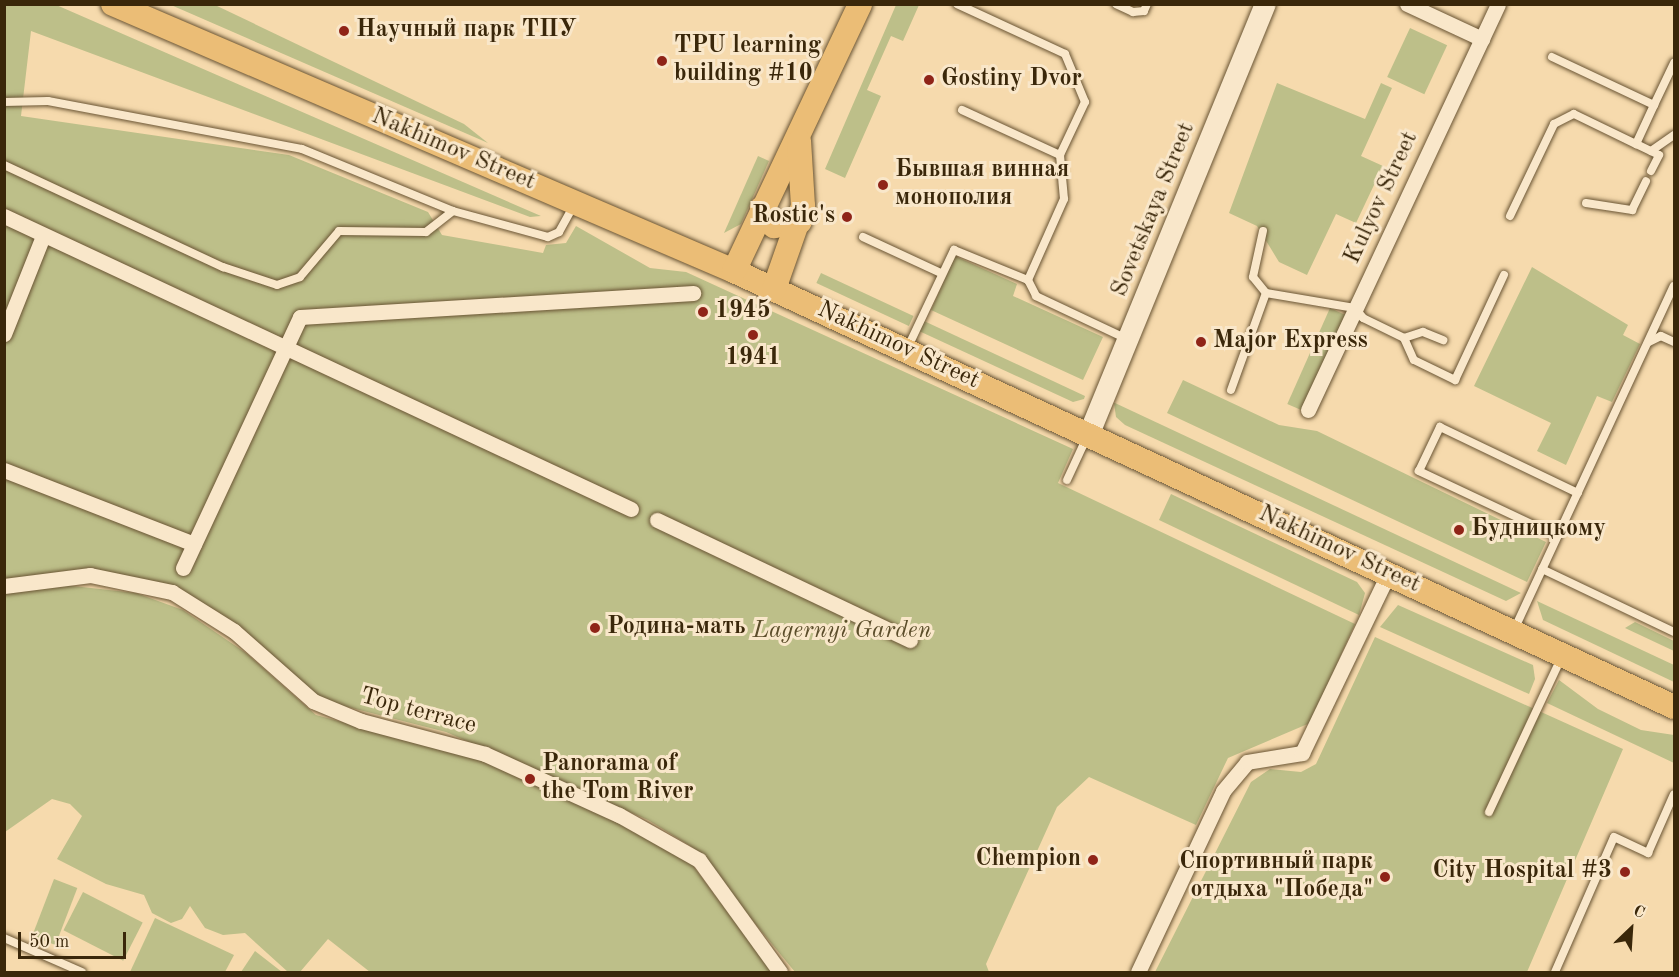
<!DOCTYPE html>
<html>
<head>
<meta charset="utf-8">
<style>
  body { margin:0 }
  #map { position:relative; width:1679px; height:977px; overflow:hidden; background:#f6daad; font-family:"Old Standard TT",serif }
  div>[style] { position:absolute }
  [style*='--x'] { left:calc(var(--x)*1px); top:calc(var(--y)*1px); width:calc(var(--w)*1px); rotate:calc(var(--a)*1deg) }
  .green>* { inset:0; background:#bdbf89; transform-origin:0 0 }
  .roads { filter:drop-shadow(0 0 2px #695433) drop-shadow(0 0 2px #695433) }
  .lane>* { height:8px; margin:-4px; padding:0 4px; transform-origin:4px; border-radius:4px; background:#f9e7ca }
  .street>* { height:15px; margin:-7.5px; padding:0 7.5px; transform-origin:7.5px; border-radius:7.5px; background:#f9e7ca }
  .secondary>* { height:21px; margin:-10.5px; padding:0 10.5px; transform-origin:10.5px; border-radius:10.5px; background:#f9e7ca }
  .primary>* { height:24px; margin:-12px; padding:0 12px; transform-origin:12px; border-radius:12px; background:#ebbd76 }
  .dots>* { width:16px; height:16px; translate:-50% -50%; box-sizing:border-box; border:3px solid #f9e7ca; border-radius:50% }
  span { translate:-50% -50%; white-space:nowrap; text-align:center; line-height:1.15; -webkit-text-stroke:6px #f9e7ca; paint-order:stroke }
  .poi-label { font-size:24px; color:#3a270a; font-weight:700 }
  .left { translate:0 -50%; text-align:left }
  .right { translate:-100% -50%; text-align:right }
  .street-label { font-size:24px; color:#3a270a }
  .park-label { font-size:24px; color:#5b4d2a; font-style:italic }
  .frame { position:absolute; inset:0; border:6px solid #3a270a; pointer-events:none }
  .north { position:absolute; left:1601px; top:899px; width:60px; height:60px; -webkit-text-stroke:4px #f9e7ca; paint-order:stroke; rotate:25deg; font-size:16px; font-weight:700; line-height:24px; text-align:center; color:#3a270a }
  .north::after { content:''; display:block; margin:auto; width:21px; height:27px; background:#3a270a; clip-path:polygon(50% 0,100% 100%,50% 72%,0 100%) }
  .scale { position:absolute; left:18px; top:932px; width:108px; height:27px; box-sizing:border-box; border:3px solid #3a270a; border-top:0; padding-left:8px; font-size:18px; line-height:21px; white-space:nowrap; color:#3a270a; -webkit-text-stroke:4px #f9e7ca; paint-order:stroke }
</style>
</head>
<body>
<div id="map">
  <div class="green">
    <div style="clip-path:polygon(54px 4px,541px 216px,530px 217px,31px 31px,21px 116px,289px 155px,428px 212px,442px 235px,543px 253px,546px 245px,566px 243px,576px 226px,650px 268px,686px 272px,1073px 449px,1058px 483px,1355px 624px,1310px 723px,1228px 758px,1196px 825px,1089px 777px,1057px 807px,986px 964px,989px 972px,795px 972px,692px 847px,648px 820px,446px 732px,324px 701px,218px 612px,168px 586px,86px 570px,5px 582px,5px 5px)"></div>
    <div style="clip-path:polygon(171px 5px,215px 5px,464px 124px,488px 143px)"></div>
    <div style="clip-path:polygon(896px 5px,919px 5px,903px 41px,891px 36px,867px 90px,881px 96px,845px 178px,825px 169px)"></div>
    <div style="left:1410px;top:28px;width:41px;height:54px;rotate:25deg"></div>
    <div style="clip-path:polygon(1277px 83px,1365px 119px,1381px 83px,1392px 88px,1361px 156px,1383px 166px,1356px 223px,1336px 214px,1307px 275px,1279px 262px,1257px 226px,1229px 213px)"></div>
    <div style="clip-path:polygon(758px 156px,769px 161px,741px 224px,724px 233px)"></div>
    <div style="clip-path:polygon(955px 256px,1017px 284px,1013px 296px,1103px 337px,1083px 380px,931px 310px)"></div>
    <div style="clip-path:polygon(1532px 267px,1628px 325px,1623px 335px,1640px 344px,1612px 402px,1597px 396px,1566px 465px,1537px 451px,1551px 423px,1474px 386px)"></div>
    <div style="left:821px;top:273px;width:102px;height:11px;rotate:25deg"></div>
    <div style="left:1330px;top:308px;width:17px;height:105px;rotate:24deg"></div>
    <div style="clip-path:polygon(924px 321px,1085px 396px,1084px 399px,1073px 402px,919px 331px)"></div>
    <div style="clip-path:polygon(1183px 380px,1279px 425px,1317px 431px,1546px 542px,1527px 582px,1167px 413px)"></div>
    <div style="clip-path:polygon(1114px 403px,1115px 403px,1521px 593px,1506px 601px,1125px 425px,1116px 417px)"></div>
    <div style="clip-path:polygon(1171px 494px,1357px 582px,1365px 593px,1359px 615px,1159px 520px)"></div>
    <div style="clip-path:polygon(64px 585px,136px 593px,183px 610px,246px 653px,316px 715px,477px 758px,620px 822px,688px 859px,772px 972px,370px 972px,328px 939px,300px 972px,288px 972px,245px 933px,223px 935px,205px 928px,190px 906px,182px 919px,171px 923px,152px 913px,144px 895px,106px 884px,57px 859px,82px 816px,70px 804px,52px 799px,5px 832px,5px 594px)"></div>
    <div style="clip-path:polygon(1537px 601px,1674px 665px,1674px 682px,1543px 620px)"></div>
    <div style="clip-path:polygon(1398px 605px,1533px 665px,1535px 679px,1529px 694px,1380px 627px)"></div>
    <div style="clip-path:polygon(1635px 622px,1674px 641px,1674px 651px,1625px 628px)"></div>
    <div style="clip-path:polygon(1375px 637px,1623px 749px,1527px 972px,1155px 972px,1251px 782px,1270px 769px,1301px 772px,1316px 764px)"></div>
    <div style="clip-path:polygon(1559px 680px,1598px 709px,1641px 730px,1674px 735px,1674px 763px,1547px 703px)"></div>
    <div style="left:54px;top:879px;width:25px;height:61px;rotate:21deg"></div>
    <div style="left:83px;top:892px;width:67px;height:43px;rotate:27deg"></div>
    <div style="clip-path:polygon(155px 918px,234px 955px,225px 972px,130px 972px)"></div>
    <div style="clip-path:polygon(255px 951px,282px 972px,241px 972px)"></div>
  </div>
  <div class="roads">
    <div class="lane">
      <div style="--x:957;--y:4;--w:119;--a:24.8"></div>
      <div style="--x:1065;--y:54;--w:52;--a:67.4"></div>
      <div style="--x:1085;--y:102;--w:59;--a:115.3"></div>
      <div style="--x:1060;--y:155;--w:44;--a:84.8"></div>
      <div style="--x:1064;--y:199;--w:89;--a:114"></div>
      <div style="--x:1028;--y:280;--w:18;--a:63"></div>
      <div style="--x:1036;--y:296;--w:101;--a:25.3"></div>
      <div style="--x:1116;--y:4;--w:19;--a:25"></div>
      <div style="--x:1133;--y:12;--w:11;--a:-5"></div>
      <div style="--x:1144;--y:11;--w:8;--a:-67"></div>
      <div style="--x:1552;--y:57;--w:113;--a:25.2"></div>
      <div style="--x:1654;--y:105;--w:47;--a:-64.5"></div>
      <div style="--x:4;--y:102;--w:44;--a:-1.3"></div>
      <div style="--x:48;--y:101;--w:258;--a:10.7"></div>
      <div style="--x:302;--y:149;--w:163;--a:22.3"></div>
      <div style="--x:453;--y:211;--w:98;--a:15.3"></div>
      <div style="--x:548;--y:237;--w:12;--a:-24"></div>
      <div style="--x:559;--y:232;--w:31;--a:-61"></div>
      <div style="--x:962;--y:110;--w:108;--a:24.7"></div>
      <div style="--x:1651;--y:151;--w:28;--a:-35"></div>
      <div style="--x:4;--y:165;--w:242;--a:25"></div>
      <div style="--x:223;--y:267;--w:57;--a:18.4"></div>
      <div style="--x:277;--y:285;--w:24;--a:-19"></div>
      <div style="--x:300;--y:277;--w:60;--a:-49.7"></div>
      <div style="--x:339;--y:231;--w:87;--a:0.7"></div>
      <div style="--x:426;--y:232;--w:34;--a:-38"></div>
      <div style="--x:1651;--y:171;--w:18;--a:-63"></div>
      <div style="--x:1659;--y:155;--w:25;--a:-154"></div>
      <div style="--x:1636;--y:144;--w:43;--a:-65.2"></div>
      <div style="--x:1586;--y:203;--w:47;--a:8.7"></div>
      <div style="--x:1632;--y:210;--w:32;--a:-64"></div>
      <div style="--x:1510;--y:216;--w:102;--a:-64.4"></div>
      <div style="--x:1554;--y:124;--w:22;--a:-27"></div>
      <div style="--x:1574;--y:114;--w:69;--a:25.8"></div>
      <div style="--x:1263;--y:231;--w:47;--a:102.3"></div>
      <div style="--x:1253;--y:277;--w:21;--a:51"></div>
      <div style="--x:863;--y:237;--w:86;--a:24.8"></div>
      <div style="--x:1404;--y:338;--w:20;--a:-18"></div>
      <div style="--x:1423;--y:332;--w:22;--a:22"></div>
      <div style="--x:1649;--y:342;--w:13;--a:-27"></div>
      <div style="--x:1661;--y:336;--w:14;--a:25"></div>
      <div style="--x:907;--y:349;--w:110;--a:-64.6"></div>
      <div style="--x:954;--y:250;--w:80;--a:22.1"></div>
      <div style="--x:1231;--y:390;--w:103;--a:-70.2"></div>
      <div style="--x:1266;--y:293;--w:90;--a:9.6"></div>
      <div style="--x:1355;--y:308;--w:13;--a:51"></div>
      <div style="--x:1363;--y:318;--w:46;--a:26"></div>
      <div style="--x:1404;--y:338;--w:24;--a:66"></div>
      <div style="--x:1414;--y:360;--w:46;--a:26"></div>
      <div style="--x:1455;--y:380;--w:116;--a:-65"></div>
      <div style="--x:1067;--y:480;--w:45;--a:-65.1"></div>
      <div style="--x:1557;--y:536;--w:153;--a:-154.8"></div>
      <div style="--x:1419;--y:471;--w:49;--a:-64.5"></div>
      <div style="--x:1440;--y:427;--w:153;--a:25.6"></div>
      <div style="--x:1542;--y:569;--w:146;--a:25.5"></div>
      <div style="--x:1514;--y:630;--w:379;--a:-65.1"></div>
      <div style="--x:1489;--y:812;--w:170;--a:-64.9"></div>
      <div style="--x:4;--y:938;--w:85;--a:23.6"></div>
      <div style="--x:1555;--y:972;--w:147;--a:-66.4"></div>
      <div style="--x:1614;--y:837;--w:38;--a:25"></div>
      <div style="--x:1648;--y:853;--w:64;--a:-66.2"></div>
    </div>
    <div class="street">
      <div style="--x:1407;--y:4;--w:83;--a:25"></div>
      <div style="--x:4;--y:216;--w:692;--a:25.05"></div>
      <div style="--x:4;--y:334;--w:105;--a:-68.3"></div>
      <div style="--x:1308;--y:410;--w:448;--a:-64.9"></div>
      <div style="--x:4;--y:470;--w:204;--a:21.3"></div>
      <div style="--x:657;--y:520;--w:280;--a:25.4"></div>
      <div style="--x:183;--y:568;--w:277;--a:-65"></div>
      <div style="--x:300;--y:317;--w:394;--a:-3.5"></div>
      <div style="--x:4;--y:586;--w:87;--a:-7.3"></div>
      <div style="--x:90;--y:575;--w:84;--a:11.7"></div>
      <div style="--x:172;--y:592;--w:73;--a:32.2"></div>
      <div style="--x:234;--y:631;--w:106;--a:41.5"></div>
      <div style="--x:313;--y:701;--w:52;--a:22.6"></div>
      <div style="--x:361;--y:721;--w:128;--a:14.9"></div>
      <div style="--x:485;--y:754;--w:147;--a:24.5"></div>
      <div style="--x:619;--y:815;--w:92;--a:29.4"></div>
      <div style="--x:699;--y:860;--w:138;--a:54.1"></div>
      <div style="--x:1138;--y:972;--w:200;--a:-64.8"></div>
      <div style="--x:1223;--y:791;--w:38;--a:-50"></div>
      <div style="--x:1247;--y:762;--w:56;--a:-9.3"></div>
      <div style="--x:1302;--y:753;--w:201;--a:-64.3"></div>
    </div>
    <div class="secondary">
      <div style="--x:1088;--y:435;--w:466;--a:-67.7"></div>
    </div>
    <div class="primary">
      <div style="--x:113;--y:4;--w:676;--a:23.27"></div>
      <div style="--x:734;--y:271;--w:1036;--a:24.88"></div>
      <div style="--x:762;--y:208;--w:22;--a:56"></div>
      <div style="--x:774;--y:226;--w:26;--a:-9"></div>
      <div style="--x:734;--y:271;--w:295;--a:-64.7"></div>
      <div style="--x:774;--y:289;--w:88;--a:-70.7"></div>
      <div style="--x:803;--y:206;--w:65;--a:-93.5"></div>
    </div>
  </div>
  <div class="dots">
    <div style="left:344px;top:31px;background:#8f2418"></div>
    <div style="left:662px;top:61px;background:#8f2418"></div>
    <div style="left:929px;top:80px;background:#8f2418"></div>
    <div style="left:883px;top:185px;background:#8f2418"></div>
    <div style="left:847px;top:217px;background:#8f2418"></div>
    <div style="left:703px;top:312px;background:#8f2418"></div>
    <div style="left:753px;top:335px;background:#8f2418"></div>
    <div style="left:1201px;top:342px;background:#8f2418"></div>
    <div style="left:1459px;top:530px;background:#8f2418"></div>
    <div style="left:595px;top:628px;background:#8f2418"></div>
    <div style="left:530px;top:779px;background:#8f2418"></div>
    <div style="left:1093px;top:860px;background:#8f2418"></div>
    <div style="left:1625px;top:872px;background:#8f2418"></div>
    <div style="left:1385px;top:877px;background:#8f2418"></div>
  </div>
  <div class="poi-label">
    <span class="left" style="left:356px;top:31px">Научный парк ТПУ</span>
    <span class="left" style="left:674px;top:61px">TPU learning<br>building #10</span>
    <span class="left" style="left:941px;top:80px">Gostiny Dvor</span>
    <span class="left" style="left:895px;top:185px">Бывшая винная<br>монополия</span>
    <span class="right" style="left:835px;top:217px">Rostic's</span>
    <span class="left" style="left:715px;top:312px">1945</span>
    <span class="left" style="left:1213px;top:342px">Major Express</span>
    <span style="left:753px;top:359px">1941</span>
    <span class="left" style="left:1471px;top:530px">Будницкому</span>
    <span class="left" style="left:607px;top:628px">Родина-мать</span>
    <span class="left" style="left:542px;top:779px">Panorama of<br>the Tom River</span>
    <span class="right" style="left:1081px;top:860px">Chempion</span>
    <span class="right" style="left:1373px;top:877px">Спортивный парк<br>отдыха "Победа"</span>
    <span class="right" style="left:1612px;top:872px">City Hospital #3</span>
  </div>
  <div class="street-label">
    <span style="left:453px;top:150px;rotate:23deg">Nakhimov Street</span>
    <span style="left:1382px;top:198px;rotate:-65deg">Kulyov Street</span>
    <span style="left:1154px;top:210px;rotate:-68deg">Sovetskaya Street</span>
    <span style="left:898px;top:346px;rotate:25deg">Nakhimov Street</span>
    <span style="left:1339px;top:550px;rotate:25deg">Nakhimov Street</span>
    <span style="left:418px;top:712px;rotate:15deg">Top terrace</span>
  </div>
  <div class="park-label">
    <span style="left:842px;top:632px">Lagernyi Garden</span>
  </div>
  <div class="frame"></div>
  <div class="north">С</div>
  <div class="scale">50 m</div>
</div>
</body>
</html>
